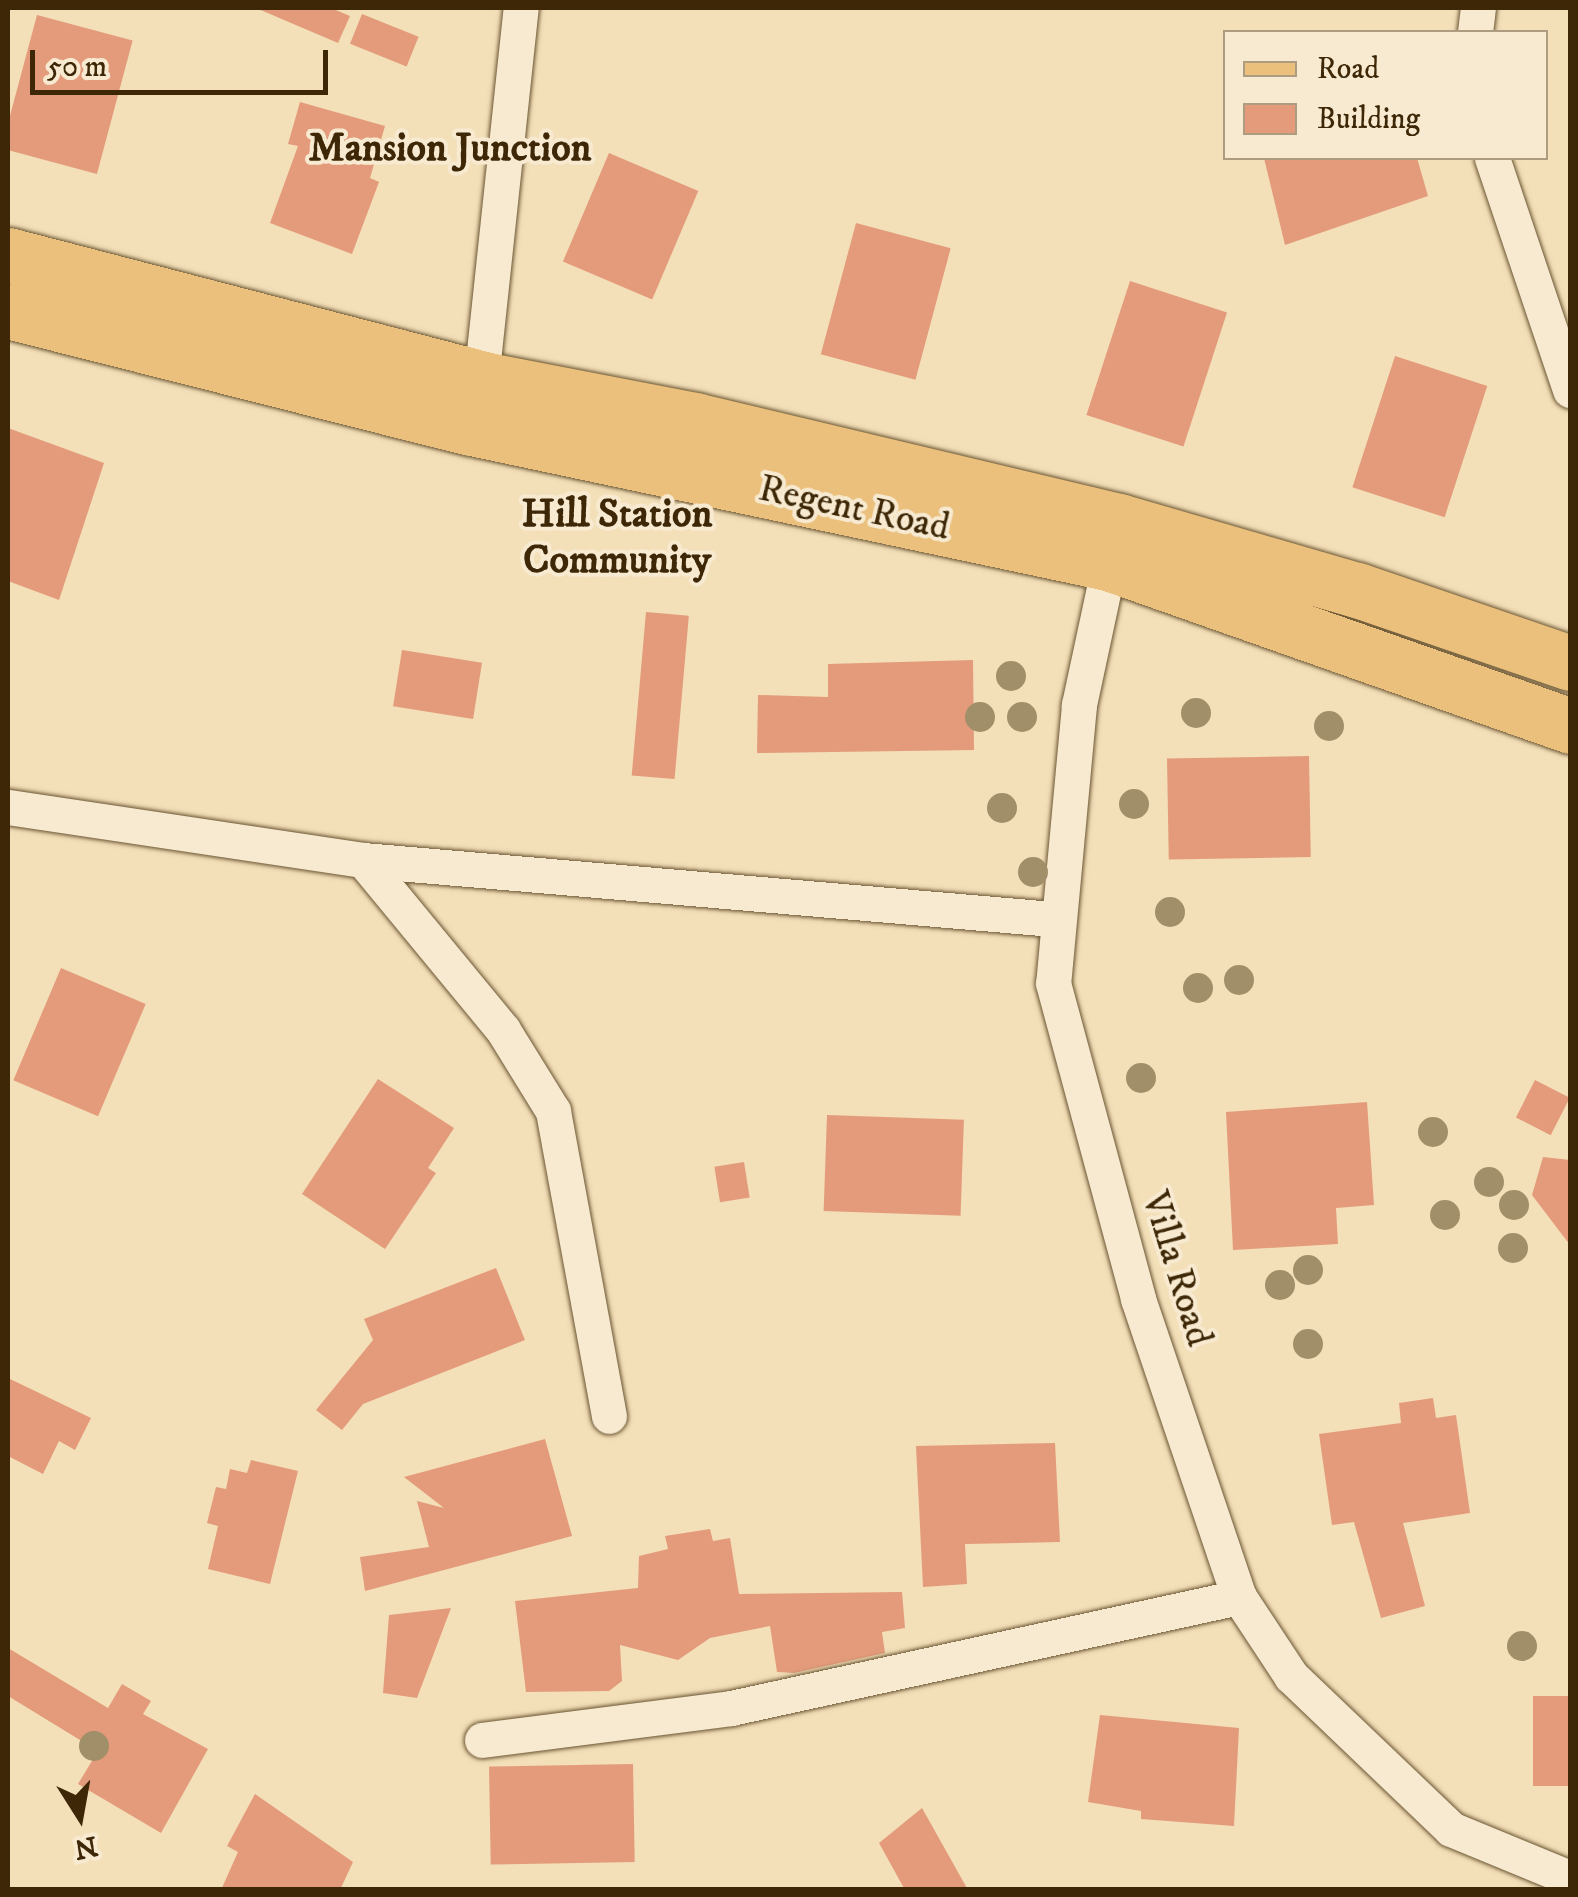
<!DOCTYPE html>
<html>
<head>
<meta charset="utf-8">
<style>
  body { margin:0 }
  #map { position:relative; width:1578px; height:1897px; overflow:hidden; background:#f3dfb8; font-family:"IM FELL DW Pica",serif }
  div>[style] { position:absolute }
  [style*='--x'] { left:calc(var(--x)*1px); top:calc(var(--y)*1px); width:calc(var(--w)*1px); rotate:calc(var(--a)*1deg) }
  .building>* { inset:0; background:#e39b7b; transform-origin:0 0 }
  .roads { filter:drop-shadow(0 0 2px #6a5532) drop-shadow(0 0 2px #6a5532) }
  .minor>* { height:35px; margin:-17.5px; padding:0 17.5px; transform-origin:17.5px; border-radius:17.5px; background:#f7ead1 }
  .primary>* { height:55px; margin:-27.5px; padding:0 27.5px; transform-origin:27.5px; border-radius:27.5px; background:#eac07c }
  .trees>* { width:30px; height:30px; margin:-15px; border-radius:50%; background:#a08f69 }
  span { translate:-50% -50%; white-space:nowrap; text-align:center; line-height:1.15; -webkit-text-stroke:8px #f7ead1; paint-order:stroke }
  .street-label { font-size:38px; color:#3d2706 }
  .neighbourhood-label { font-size:40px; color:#3d2706; font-weight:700 }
  .frame { position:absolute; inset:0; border:10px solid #3d2706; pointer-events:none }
  .legend { position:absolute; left:1223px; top:30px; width:325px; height:130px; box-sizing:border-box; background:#f7ead1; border:2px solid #ad9c80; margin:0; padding:12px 18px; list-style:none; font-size:30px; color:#3d2706 }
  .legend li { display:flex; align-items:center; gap:20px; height:50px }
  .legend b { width:50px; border:2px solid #ad9c80 }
  .north { position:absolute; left:30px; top:1767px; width:100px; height:100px; -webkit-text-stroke:8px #f7ead1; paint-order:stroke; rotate:169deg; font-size:28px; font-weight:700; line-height:40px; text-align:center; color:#3d2706 }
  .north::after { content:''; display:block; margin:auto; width:35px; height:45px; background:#3d2706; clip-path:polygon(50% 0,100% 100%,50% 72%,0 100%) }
  .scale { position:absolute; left:30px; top:50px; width:298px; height:45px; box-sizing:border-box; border:5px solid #3d2706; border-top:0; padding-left:12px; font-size:30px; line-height:35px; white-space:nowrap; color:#3d2706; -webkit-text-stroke:8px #f7ead1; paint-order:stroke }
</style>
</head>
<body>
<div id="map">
  <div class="building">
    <div style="clip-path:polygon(256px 8px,331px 8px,350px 16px,338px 43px)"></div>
    <div style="left:362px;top:14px;width:61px;height:32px;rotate:22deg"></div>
    <div style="left:37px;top:15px;width:99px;height:138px;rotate:15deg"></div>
    <div style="clip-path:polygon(300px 102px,385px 126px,370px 178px,379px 182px,352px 254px,270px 223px,298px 146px,288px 144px)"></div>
    <div style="left:609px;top:153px;width:97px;height:118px;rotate:23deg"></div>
    <div style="clip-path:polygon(1264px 158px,1417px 158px,1428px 196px,1285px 245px)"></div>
    <div style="left:856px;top:223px;width:98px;height:136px;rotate:15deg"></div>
    <div style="left:1130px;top:281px;width:102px;height:141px;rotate:18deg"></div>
    <div style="left:1395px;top:356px;width:97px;height:138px;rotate:18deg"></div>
    <div style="clip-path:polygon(8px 428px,104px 463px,59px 600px,8px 581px)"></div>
    <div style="left:646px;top:612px;width:43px;height:164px;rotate:5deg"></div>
    <div style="left:402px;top:650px;width:81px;height:57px;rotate:9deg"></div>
    <div style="clip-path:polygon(973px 660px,974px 750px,757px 753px,758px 695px,828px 697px,828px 664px)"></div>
    <div style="left:1309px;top:756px;width:101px;height:142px;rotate:89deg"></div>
    <div style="left:61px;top:968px;width:92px;height:122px;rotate:23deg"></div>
    <div style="clip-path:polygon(378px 1079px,454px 1128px,428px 1168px,436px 1173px,385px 1249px,302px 1194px)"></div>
    <div style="left:1535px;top:1080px;width:39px;height:42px;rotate:27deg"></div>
    <div style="clip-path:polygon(1367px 1102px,1374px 1205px,1336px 1208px,1338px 1244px,1233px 1250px,1226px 1112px)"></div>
    <div style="left:827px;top:1115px;width:137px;height:96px;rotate:2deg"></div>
    <div style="clip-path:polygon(1543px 1157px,1570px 1160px,1570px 1245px,1532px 1195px)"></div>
    <div style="left:744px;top:1162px;width:36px;height:30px;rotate:81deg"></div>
    <div style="clip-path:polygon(496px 1268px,525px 1340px,363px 1404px,342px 1430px,316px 1410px,373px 1340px,364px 1319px)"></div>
    <div style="clip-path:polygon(8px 1378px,91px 1418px,75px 1450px,59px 1441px,43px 1474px,8px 1456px)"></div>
    <div style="clip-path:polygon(1433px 1398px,1436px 1418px,1456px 1415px,1470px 1513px,1403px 1523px,1425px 1606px,1381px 1618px,1354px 1522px,1332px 1525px,1319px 1434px,1401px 1423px,1399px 1403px)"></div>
    <div style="clip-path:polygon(545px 1439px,572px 1536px,365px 1591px,360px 1557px,429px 1547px,417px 1501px,444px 1508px,404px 1477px)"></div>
    <div style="clip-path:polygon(1055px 1443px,1060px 1542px,965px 1544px,967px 1584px,923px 1587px,916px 1446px)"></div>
    <div style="clip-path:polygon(251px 1460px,298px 1471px,270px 1584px,208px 1569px,218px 1526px,207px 1523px,216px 1487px,226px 1489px,230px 1469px,247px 1473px)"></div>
    <div style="clip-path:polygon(710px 1529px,713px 1541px,730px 1538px,739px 1594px,902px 1592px,905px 1628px,882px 1632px,885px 1653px,794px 1673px,777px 1672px,770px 1626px,710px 1638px,678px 1660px,620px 1645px,622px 1681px,609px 1691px,526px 1692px,515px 1601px,638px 1588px,639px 1556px,668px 1549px,665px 1536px)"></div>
    <div style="clip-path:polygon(451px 1608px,417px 1698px,383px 1693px,389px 1615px)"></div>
    <div style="clip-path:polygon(8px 1648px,108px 1708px,122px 1684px,151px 1701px,143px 1714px,208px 1749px,161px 1833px,78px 1784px,98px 1751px,8px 1696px)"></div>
    <div style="left:1570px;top:1696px;width:90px;height:37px;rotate:90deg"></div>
    <div style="clip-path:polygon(1100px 1715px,1239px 1728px,1234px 1826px,1141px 1819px,1141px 1811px,1088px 1802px)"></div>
    <div style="left:633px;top:1764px;width:98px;height:144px;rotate:89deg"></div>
    <div style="clip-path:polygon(255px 1794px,353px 1862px,340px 1890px,221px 1890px,238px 1852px,227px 1846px)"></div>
    <div style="clip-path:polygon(922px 1808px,968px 1890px,905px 1890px,879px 1843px)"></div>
  </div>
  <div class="roads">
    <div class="minor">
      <div style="--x:1475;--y:32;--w:24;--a:-83"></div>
      <div style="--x:1492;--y:158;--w:245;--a:71.4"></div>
      <div style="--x:479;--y:398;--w:392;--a:-83.9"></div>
      <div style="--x:1113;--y:546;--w:163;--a:102.1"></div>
      <div style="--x:1079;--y:705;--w:279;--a:95.3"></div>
      <div style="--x:1053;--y:983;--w:327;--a:74.9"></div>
      <div style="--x:1138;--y:1299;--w:315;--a:71.3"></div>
      <div style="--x:1239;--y:1597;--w:95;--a:56.6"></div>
      <div style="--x:1291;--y:1676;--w:221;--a:43.7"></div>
      <div style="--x:1451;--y:1829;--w:129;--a:22.4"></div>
      <div style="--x:8;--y:807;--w:359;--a:8.5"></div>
      <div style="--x:363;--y:860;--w:693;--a:4.89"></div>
      <div style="--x:363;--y:860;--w:220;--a:50.5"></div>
      <div style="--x:503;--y:1030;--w:95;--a:58.3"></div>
      <div style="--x:553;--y:1111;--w:310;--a:79.6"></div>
      <div style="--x:482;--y:1740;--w:251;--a:-7.3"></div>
      <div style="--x:731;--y:1708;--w:520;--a:-12.33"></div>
    </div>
    <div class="primary">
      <div style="--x:8;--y:255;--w:495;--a:14.6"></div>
      <div style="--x:487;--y:380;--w:212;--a:10.9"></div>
      <div style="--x:695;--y:420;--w:436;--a:13.4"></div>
      <div style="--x:1119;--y:521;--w:248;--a:16.2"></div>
      <div style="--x:1357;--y:590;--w:225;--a:18.9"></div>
      <div style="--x:8;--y:311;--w:473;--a:14.2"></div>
      <div style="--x:467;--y:427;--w:655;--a:11.98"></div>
      <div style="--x:1108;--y:563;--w:490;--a:19.4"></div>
    </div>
  </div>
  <div class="trees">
    <div style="left:1011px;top:676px"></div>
    <div style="left:1196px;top:713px"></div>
    <div style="left:980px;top:717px"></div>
    <div style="left:1022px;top:717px"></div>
    <div style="left:1329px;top:726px"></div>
    <div style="left:1134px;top:804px"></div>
    <div style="left:1002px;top:808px"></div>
    <div style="left:1033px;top:872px"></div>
    <div style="left:1170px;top:912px"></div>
    <div style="left:1239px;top:980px"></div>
    <div style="left:1198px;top:988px"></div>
    <div style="left:1141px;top:1078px"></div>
    <div style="left:1433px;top:1132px"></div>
    <div style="left:1489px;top:1182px"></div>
    <div style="left:1514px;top:1205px"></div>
    <div style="left:1445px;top:1215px"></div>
    <div style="left:1513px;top:1248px"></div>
    <div style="left:1308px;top:1270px"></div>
    <div style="left:1280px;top:1285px"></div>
    <div style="left:1308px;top:1344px"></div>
    <div style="left:1522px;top:1646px"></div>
    <div style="left:94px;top:1746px"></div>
  </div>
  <div class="street-label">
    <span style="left:854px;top:509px;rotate:12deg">Regent Road</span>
    <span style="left:1176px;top:1269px;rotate:73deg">Villa Road</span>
  </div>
  <div class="neighbourhood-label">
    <span style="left:450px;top:149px">Mansion Junction</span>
    <span style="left:617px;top:538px">Hill Station<br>Community</span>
  </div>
  <div class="frame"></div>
  <ul class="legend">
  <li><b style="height:12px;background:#eac07c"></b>Road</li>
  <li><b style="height:28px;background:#e39b7b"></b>Building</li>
  </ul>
  <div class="north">N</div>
  <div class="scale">50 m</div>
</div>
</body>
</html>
